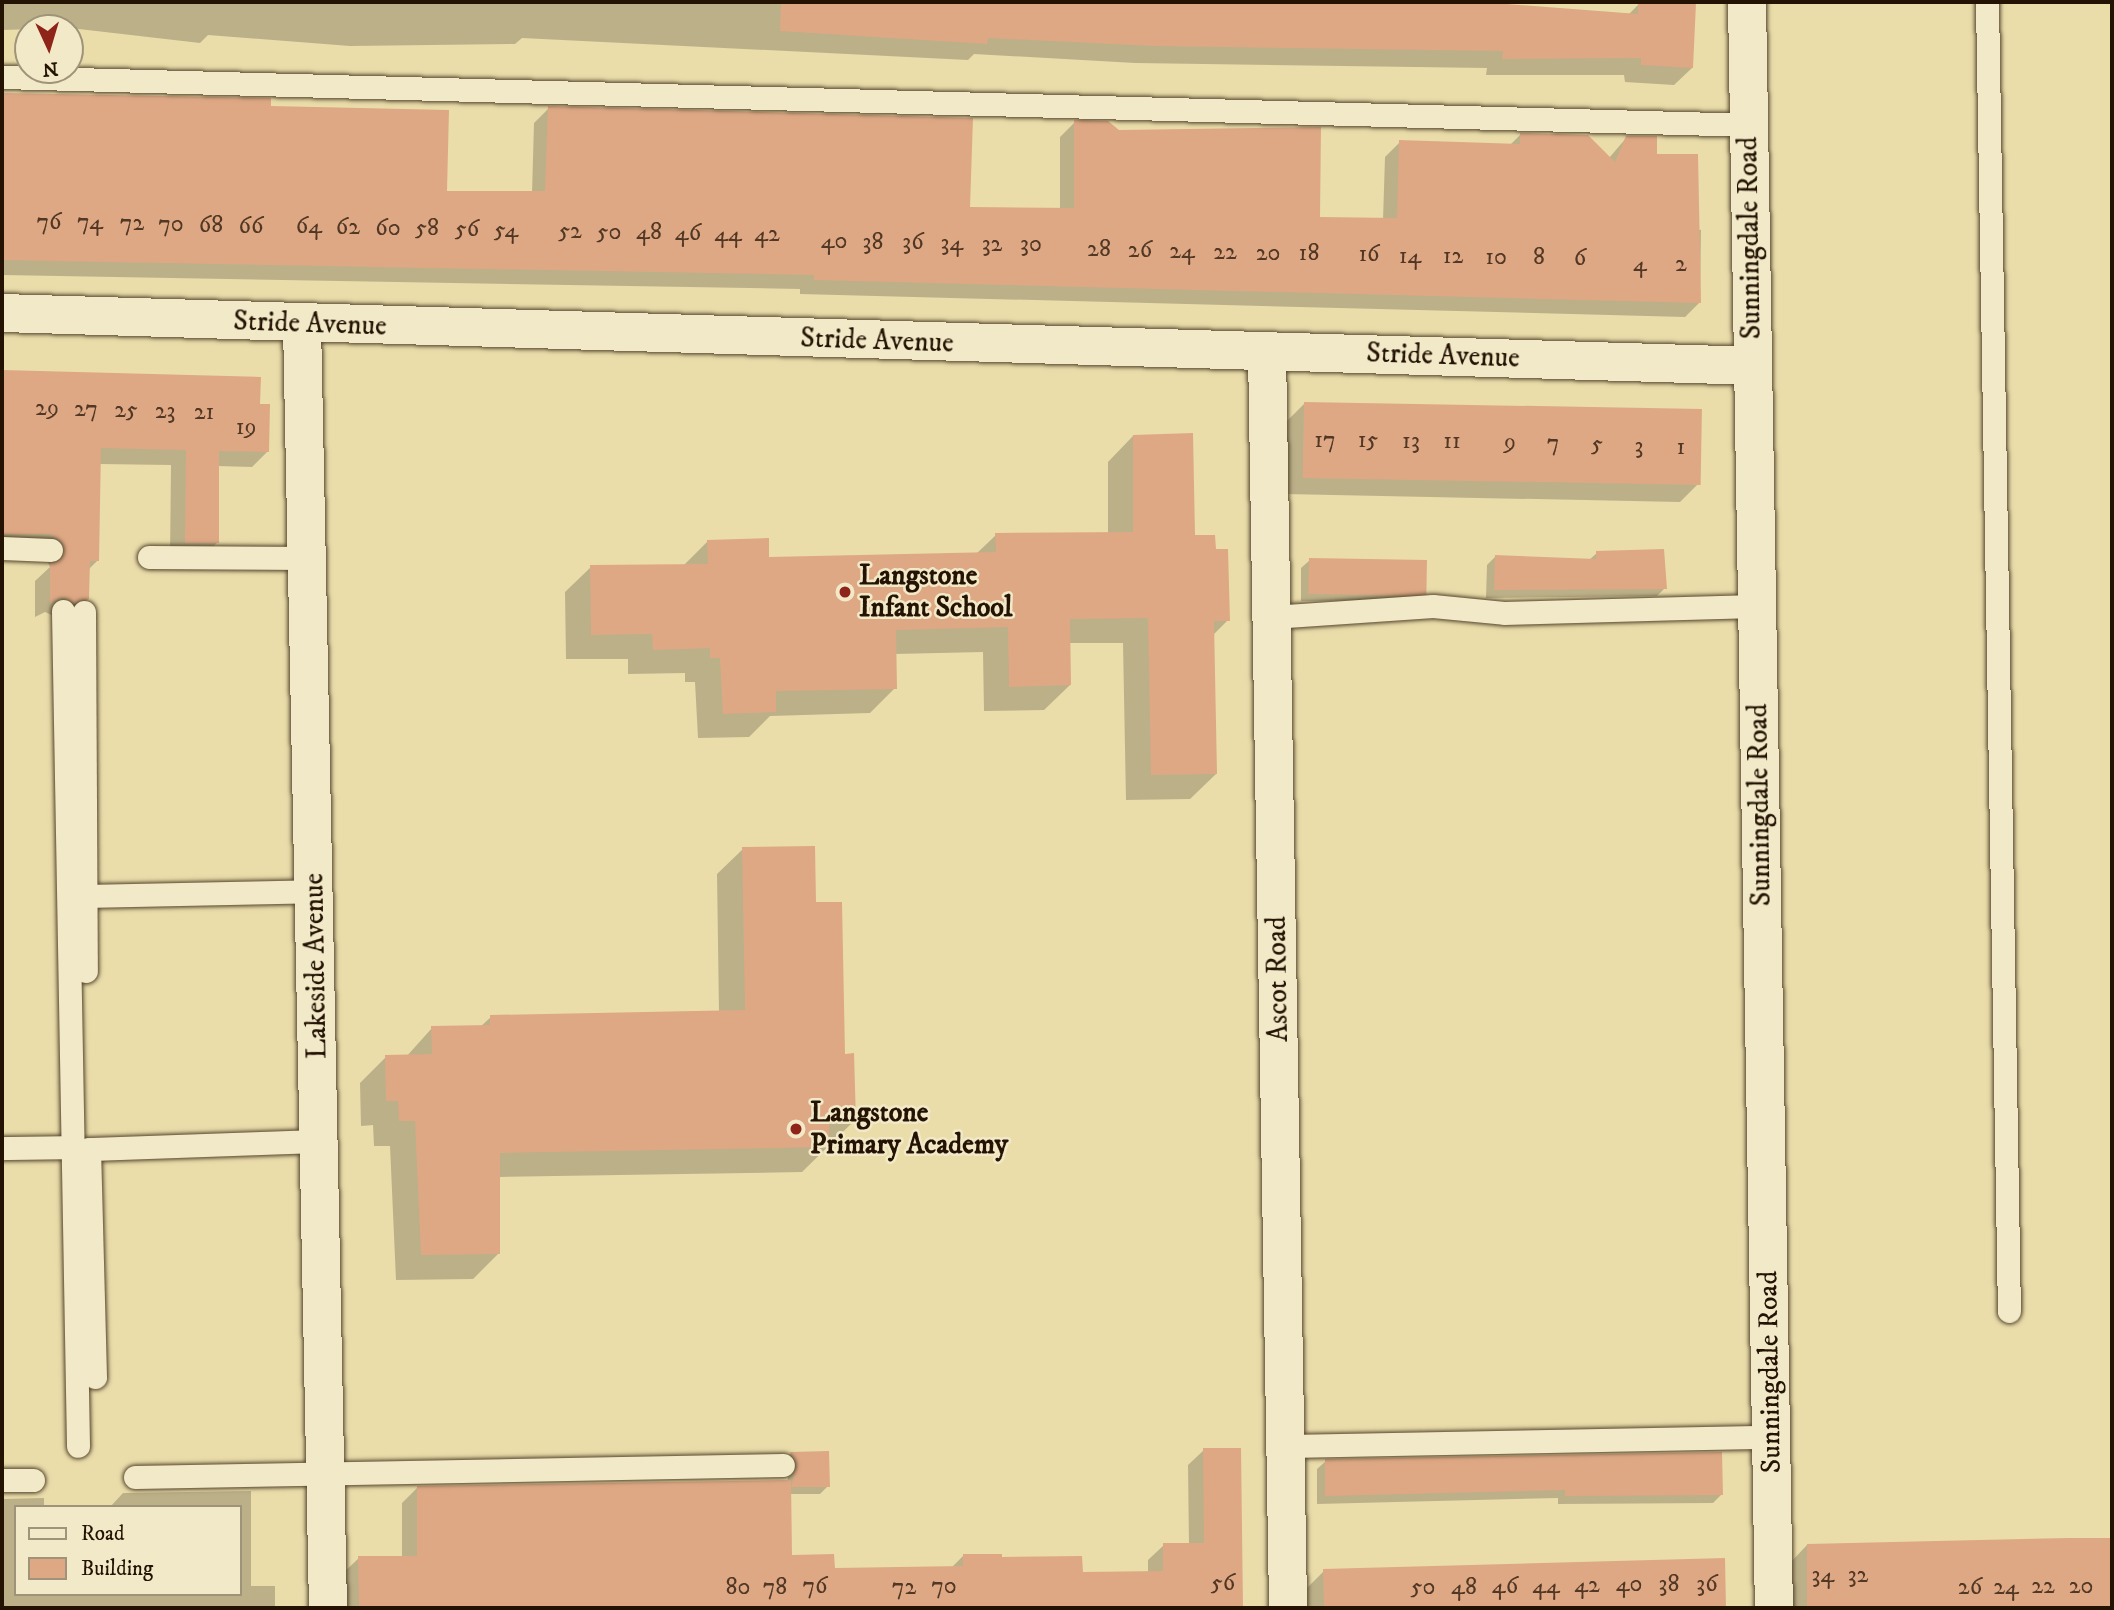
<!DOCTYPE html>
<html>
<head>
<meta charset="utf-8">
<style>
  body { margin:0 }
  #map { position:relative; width:2114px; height:1610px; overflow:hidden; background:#eaddaa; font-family:"IM FELL DW Pica",serif }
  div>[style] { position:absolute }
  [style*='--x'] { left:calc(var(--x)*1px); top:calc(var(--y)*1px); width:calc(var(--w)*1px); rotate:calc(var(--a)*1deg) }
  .shadow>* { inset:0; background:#0003 }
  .building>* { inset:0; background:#dea885; transform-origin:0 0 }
  .roads { filter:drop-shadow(0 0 2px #56462d) drop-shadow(0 0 2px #56462d) }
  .service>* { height:23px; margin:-11.5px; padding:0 11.5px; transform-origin:11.5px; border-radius:11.5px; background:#f1e9c8 }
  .minor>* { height:38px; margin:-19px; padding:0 19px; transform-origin:19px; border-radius:19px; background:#f1e9c8 }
  .dots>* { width:19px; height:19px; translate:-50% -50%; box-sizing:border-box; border:4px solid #f1e9c8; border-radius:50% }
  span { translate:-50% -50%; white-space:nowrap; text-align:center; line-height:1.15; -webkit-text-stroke:5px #f1e9c8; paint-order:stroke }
  .number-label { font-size:24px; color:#523824 }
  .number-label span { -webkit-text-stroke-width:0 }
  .street-label { font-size:28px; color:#241303 }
  .poi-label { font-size:28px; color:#241303; font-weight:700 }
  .left { translate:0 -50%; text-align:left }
  .frame { position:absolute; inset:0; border:4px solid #241303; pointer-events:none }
  .legend { position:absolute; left:14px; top:1505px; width:228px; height:91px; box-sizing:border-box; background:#f1e9c8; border:2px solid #9f9379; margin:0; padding:9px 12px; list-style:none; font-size:21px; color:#241303 }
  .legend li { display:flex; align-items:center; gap:14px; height:35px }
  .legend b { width:35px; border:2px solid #9f9379 }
  .north { position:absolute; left:14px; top:14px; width:70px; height:70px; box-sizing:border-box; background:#f1e9c8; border:2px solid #9f9379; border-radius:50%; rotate:176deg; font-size:19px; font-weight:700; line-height:28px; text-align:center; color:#241303 }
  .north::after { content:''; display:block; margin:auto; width:24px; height:32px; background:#8f2418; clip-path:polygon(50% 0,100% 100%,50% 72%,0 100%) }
</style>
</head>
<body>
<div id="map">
  <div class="shadow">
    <div style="clip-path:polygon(2px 2px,1278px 2px,1354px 6px,1358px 2px,1469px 2px,1628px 15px,1639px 4px,1692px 68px,1674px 85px,1625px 82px,1624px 75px,1486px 75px,1487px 68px,1135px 63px,974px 54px,968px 60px,522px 38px,515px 44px,350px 46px,208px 35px,200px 43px,70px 28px,2px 30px)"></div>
    <div style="clip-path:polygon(2px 96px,270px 100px,269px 107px,445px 193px,532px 193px,534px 123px,549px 108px,968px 208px,1060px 209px,1060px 137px,1075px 122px,1118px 132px,1318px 218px,1383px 220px,1385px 157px,1400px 142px,1510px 145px,1521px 134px,1609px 158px,1627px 137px,1696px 229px,1701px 230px,1700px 302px,1685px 317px,800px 294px,800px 289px,2px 275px)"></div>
    <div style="clip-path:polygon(2px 373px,259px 379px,258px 406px,267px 452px,252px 467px,217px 466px,217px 543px,201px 558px,170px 558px,171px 465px,99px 464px,98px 560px,88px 570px,88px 599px,72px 614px,58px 618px,45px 612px,35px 617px,35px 581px,50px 567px,44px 554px,2px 549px)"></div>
    <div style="clip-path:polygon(1304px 404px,1697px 485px,1680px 502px,1285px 494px,1287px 421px)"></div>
    <div style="clip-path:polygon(1133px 436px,1193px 537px,1228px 620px,1213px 635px,1216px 774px,1190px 799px,1126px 800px,1123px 643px,1069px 643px,1070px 685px,1044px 710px,984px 711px,983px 652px,894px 654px,895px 688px,870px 713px,770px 716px,749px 737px,698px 738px,695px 682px,685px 682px,685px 673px,628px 674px,628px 659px,566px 659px,565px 592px,591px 567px,683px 566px,708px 541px,768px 559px,976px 554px,996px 535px,1108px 534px,1108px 462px)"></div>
    <div style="clip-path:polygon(1597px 553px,1665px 588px,1657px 596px,1486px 598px,1487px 565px,1495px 557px,1589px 560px)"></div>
    <div style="clip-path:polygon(1310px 560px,1424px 592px,1416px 600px,1301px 601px,1301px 568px)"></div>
    <div style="clip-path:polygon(743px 849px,814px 904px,854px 1121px,802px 1172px,499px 1177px,499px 1253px,473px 1279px,396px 1280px,390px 1146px,374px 1146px,373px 1125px,361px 1126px,360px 1083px,386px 1057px,406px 1057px,432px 1028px,480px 1027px,491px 1017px,719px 1012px,717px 874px)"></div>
    <div style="clip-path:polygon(1240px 1449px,1241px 1608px,344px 1608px,343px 1573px,359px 1558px,402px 1558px,402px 1503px,417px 1488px,787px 1482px,789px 1473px,783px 1461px,791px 1453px,828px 1486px,820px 1494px,789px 1494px,790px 1557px,833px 1570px,951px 1568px,963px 1556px,1081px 1574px,1148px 1573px,1148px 1560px,1164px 1545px,1189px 1545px,1188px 1465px,1204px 1450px)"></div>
    <div style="clip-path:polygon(1326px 1461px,1721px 1495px,1713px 1503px,1558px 1504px,1558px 1498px,1317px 1504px,1317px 1469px)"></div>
    <div style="clip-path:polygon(251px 1491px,251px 1586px,275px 1586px,275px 1608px,2px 1608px,2px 1499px,44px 1498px,44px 1507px,16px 1507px,16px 1594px,240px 1594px,240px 1507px,110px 1507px,123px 1493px)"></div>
    <div style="clip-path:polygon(2112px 1540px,2112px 1608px,1791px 1608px,1790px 1563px,1807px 1545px)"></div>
    <div style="clip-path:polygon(1723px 1560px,1724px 1608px,1307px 1608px,1307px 1588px,1324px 1571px)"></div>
  </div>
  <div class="building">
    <div style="clip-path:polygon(781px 2px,1480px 2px,1638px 14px,1638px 2px,1696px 3px,1693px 68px,1641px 65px,1641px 58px,1502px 59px,1503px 51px,1154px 46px,988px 38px,987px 44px,780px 31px)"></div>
    <div style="clip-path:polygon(2px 93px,271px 98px,271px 106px,449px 110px,447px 191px,545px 191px,548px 106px,973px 118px,970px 207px,1074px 208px,1074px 120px,1108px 121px,1119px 130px,1321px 127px,1320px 217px,1397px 218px,1399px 140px,1520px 144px,1520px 133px,1588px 135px,1615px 162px,1626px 136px,1657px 136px,1657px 154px,1698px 154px,1701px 303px,814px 280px,814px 275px,2px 260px)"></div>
    <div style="clip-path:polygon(2px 370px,261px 377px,260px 404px,270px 404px,269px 452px,219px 451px,219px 543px,185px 543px,186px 450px,101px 448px,99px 561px,90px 561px,89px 599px,74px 603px,62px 597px,50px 603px,50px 564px,63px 557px,63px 543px,50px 534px,2px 534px)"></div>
    <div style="left:1304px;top:402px;width:398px;height:76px;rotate:1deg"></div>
    <div style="clip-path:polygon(1193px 433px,1195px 535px,1215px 535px,1216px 549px,1228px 549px,1230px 621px,1214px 621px,1217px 774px,1151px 775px,1148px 618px,1070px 619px,1071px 685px,1009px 687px,1008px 627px,896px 630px,897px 689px,776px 691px,776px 712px,723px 714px,720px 658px,710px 658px,710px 648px,653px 650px,652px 634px,591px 635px,590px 565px,708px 564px,707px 540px,769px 538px,769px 557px,996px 552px,995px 533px,1133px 532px,1133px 435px)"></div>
    <div style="clip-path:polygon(1664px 549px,1667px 589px,1494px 590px,1495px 555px,1596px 559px,1596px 551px)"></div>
    <div style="left:1309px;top:558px;width:118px;height:36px;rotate:1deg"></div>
    <div style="clip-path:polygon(815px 846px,816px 902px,842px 902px,845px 1054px,854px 1053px,856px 1122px,829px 1123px,829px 1147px,500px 1153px,500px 1254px,421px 1255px,415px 1121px,399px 1121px,398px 1101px,386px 1101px,385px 1055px,432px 1054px,431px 1026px,490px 1025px,490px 1015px,745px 1010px,742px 847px)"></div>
    <div style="clip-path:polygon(1203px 1448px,1241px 1448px,1243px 1608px,359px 1608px,358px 1556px,417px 1556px,417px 1486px,791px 1480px,792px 1555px,834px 1554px,835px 1568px,963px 1566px,963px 1554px,1002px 1554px,1002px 1557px,1082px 1556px,1083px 1572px,1163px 1571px,1163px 1543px,1204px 1543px)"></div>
    <div style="clip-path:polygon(829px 1451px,830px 1487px,791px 1487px,797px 1464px,790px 1452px)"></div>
    <div style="clip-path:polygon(1722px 1452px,1723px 1495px,1565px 1496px,1565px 1490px,1325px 1496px,1325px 1459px)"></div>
    <div style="clip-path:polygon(2069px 1538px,2112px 1538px,2112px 1608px,1807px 1608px,1807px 1544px)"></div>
    <div style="clip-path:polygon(1725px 1558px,1726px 1608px,1324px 1608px,1323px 1569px)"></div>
  </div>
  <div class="roads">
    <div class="service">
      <div style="--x:1987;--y:2;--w:1309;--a:89.04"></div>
      <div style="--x:2;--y:77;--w:1748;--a:1.57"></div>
      <div style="--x:2;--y:548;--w:49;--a:2.3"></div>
      <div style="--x:149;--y:557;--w:159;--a:0.4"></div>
      <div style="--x:63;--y:611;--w:835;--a:88.97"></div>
      <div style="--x:84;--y:612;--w:359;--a:89.7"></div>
      <div style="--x:1272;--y:617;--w:161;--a:-3.9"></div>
      <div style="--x:1433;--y:606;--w:71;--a:5.6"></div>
      <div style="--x:1504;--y:613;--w:252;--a:-1.6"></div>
      <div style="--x:84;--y:896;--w:230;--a:-1.2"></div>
      <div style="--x:2;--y:1148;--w:68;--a:-0.8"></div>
      <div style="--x:95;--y:1377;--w:228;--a:-91.5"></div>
      <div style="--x:89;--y:1149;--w:231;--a:-2"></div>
      <div style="--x:1287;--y:1446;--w:484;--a:-1.1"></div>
      <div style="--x:135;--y:1477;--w:648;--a:-1.06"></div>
      <div style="--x:2;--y:1480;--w:31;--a:0"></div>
    </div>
    <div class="minor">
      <div style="--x:1747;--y:2;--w:1606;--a:89.04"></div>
      <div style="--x:2;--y:313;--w:1751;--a:1.73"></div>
      <div style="--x:302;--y:324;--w:1284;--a:88.84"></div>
      <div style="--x:1267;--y:351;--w:1257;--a:89.04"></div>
    </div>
  </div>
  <div class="dots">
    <div style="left:845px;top:592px;background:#8f2418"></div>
    <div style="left:796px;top:1129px;background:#8f2418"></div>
  </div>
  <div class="number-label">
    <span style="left:49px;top:223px">76</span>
    <span style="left:90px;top:223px">74</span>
    <span style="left:132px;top:224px">72</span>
    <span style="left:171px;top:225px">70</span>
    <span style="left:211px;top:226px">68</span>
    <span style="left:251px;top:227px">66</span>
    <span style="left:309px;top:227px">64</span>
    <span style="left:348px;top:228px">62</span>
    <span style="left:388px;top:229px">60</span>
    <span style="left:427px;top:229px">58</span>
    <span style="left:467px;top:230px">56</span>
    <span style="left:506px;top:231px">54</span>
    <span style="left:570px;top:232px">52</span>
    <span style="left:609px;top:233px">50</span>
    <span style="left:649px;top:233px">48</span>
    <span style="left:688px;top:234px">46</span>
    <span style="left:728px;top:235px">44</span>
    <span style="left:767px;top:235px">42</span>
    <span style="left:834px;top:242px">40</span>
    <span style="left:873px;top:243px">38</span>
    <span style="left:913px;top:243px">36</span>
    <span style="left:952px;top:244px">34</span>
    <span style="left:992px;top:245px">32</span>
    <span style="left:1031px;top:245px">30</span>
    <span style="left:1099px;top:250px">28</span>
    <span style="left:1140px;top:251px">26</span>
    <span style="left:1182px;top:252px">24</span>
    <span style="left:1225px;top:253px">22</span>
    <span style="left:1268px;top:254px">20</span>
    <span style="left:1309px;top:254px">18</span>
    <span style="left:1369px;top:255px">16</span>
    <span style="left:1410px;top:257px">14</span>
    <span style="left:1453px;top:257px">12</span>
    <span style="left:1496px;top:258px">10</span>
    <span style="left:1539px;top:258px">8</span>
    <span style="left:1580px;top:259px">6</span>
    <span style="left:1640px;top:265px">4</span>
    <span style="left:1681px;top:265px">2</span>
    <span style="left:47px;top:409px">29</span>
    <span style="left:86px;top:410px">27</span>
    <span style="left:126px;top:411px">25</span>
    <span style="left:165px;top:412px">23</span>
    <span style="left:204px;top:413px">21</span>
    <span style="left:246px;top:428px">19</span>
    <span style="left:1325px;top:441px">17</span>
    <span style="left:1368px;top:441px">15</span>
    <span style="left:1411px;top:442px">13</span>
    <span style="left:1452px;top:442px">11</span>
    <span style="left:1510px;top:443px">9</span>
    <span style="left:1553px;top:444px">7</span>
    <span style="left:1597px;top:445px">5</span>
    <span style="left:1639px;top:447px">3</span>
    <span style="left:1681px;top:448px">1</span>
    <span style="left:1823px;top:1576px">34</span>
    <span style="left:1858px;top:1576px">32</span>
    <span style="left:1223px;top:1584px">56</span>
    <span style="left:1629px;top:1585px">40</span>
    <span style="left:1669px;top:1585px">38</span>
    <span style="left:1707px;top:1585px">36</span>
    <span style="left:1587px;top:1586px">42</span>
    <span style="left:815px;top:1587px">76</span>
    <span style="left:944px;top:1587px">70</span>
    <span style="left:1505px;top:1587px">46</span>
    <span style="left:1546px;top:1587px">44</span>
    <span style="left:2043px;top:1587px">22</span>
    <span style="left:2081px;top:1587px">20</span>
    <span style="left:738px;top:1588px">80</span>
    <span style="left:775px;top:1588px">78</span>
    <span style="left:904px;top:1588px">72</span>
    <span style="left:1423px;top:1588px">50</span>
    <span style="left:1464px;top:1588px">48</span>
    <span style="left:1970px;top:1588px">26</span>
    <span style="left:2006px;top:1588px">24</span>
  </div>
  <div class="street-label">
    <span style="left:1750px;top:238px;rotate:-91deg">Sunningdale Road</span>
    <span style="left:310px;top:324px;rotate:2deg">Stride Avenue</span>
    <span style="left:877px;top:341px;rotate:2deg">Stride Avenue</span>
    <span style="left:1443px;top:356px;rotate:2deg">Stride Avenue</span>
    <span style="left:1760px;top:805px;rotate:-91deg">Sunningdale Road</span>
    <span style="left:316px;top:966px;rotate:-91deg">Lakeside Avenue</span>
    <span style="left:1278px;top:979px;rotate:-91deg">Ascot Road</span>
    <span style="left:1770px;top:1372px;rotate:-91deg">Sunningdale Road</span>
  </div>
  <div class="poi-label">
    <span class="left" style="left:859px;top:592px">Langstone<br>Infant School</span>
    <span class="left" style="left:810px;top:1129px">Langstone<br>Primary Academy</span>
  </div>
  <div class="frame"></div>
  <ul class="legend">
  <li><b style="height:9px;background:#f1e9c8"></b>Road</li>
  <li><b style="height:19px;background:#dea885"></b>Building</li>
  </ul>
  <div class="north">N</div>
</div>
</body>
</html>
